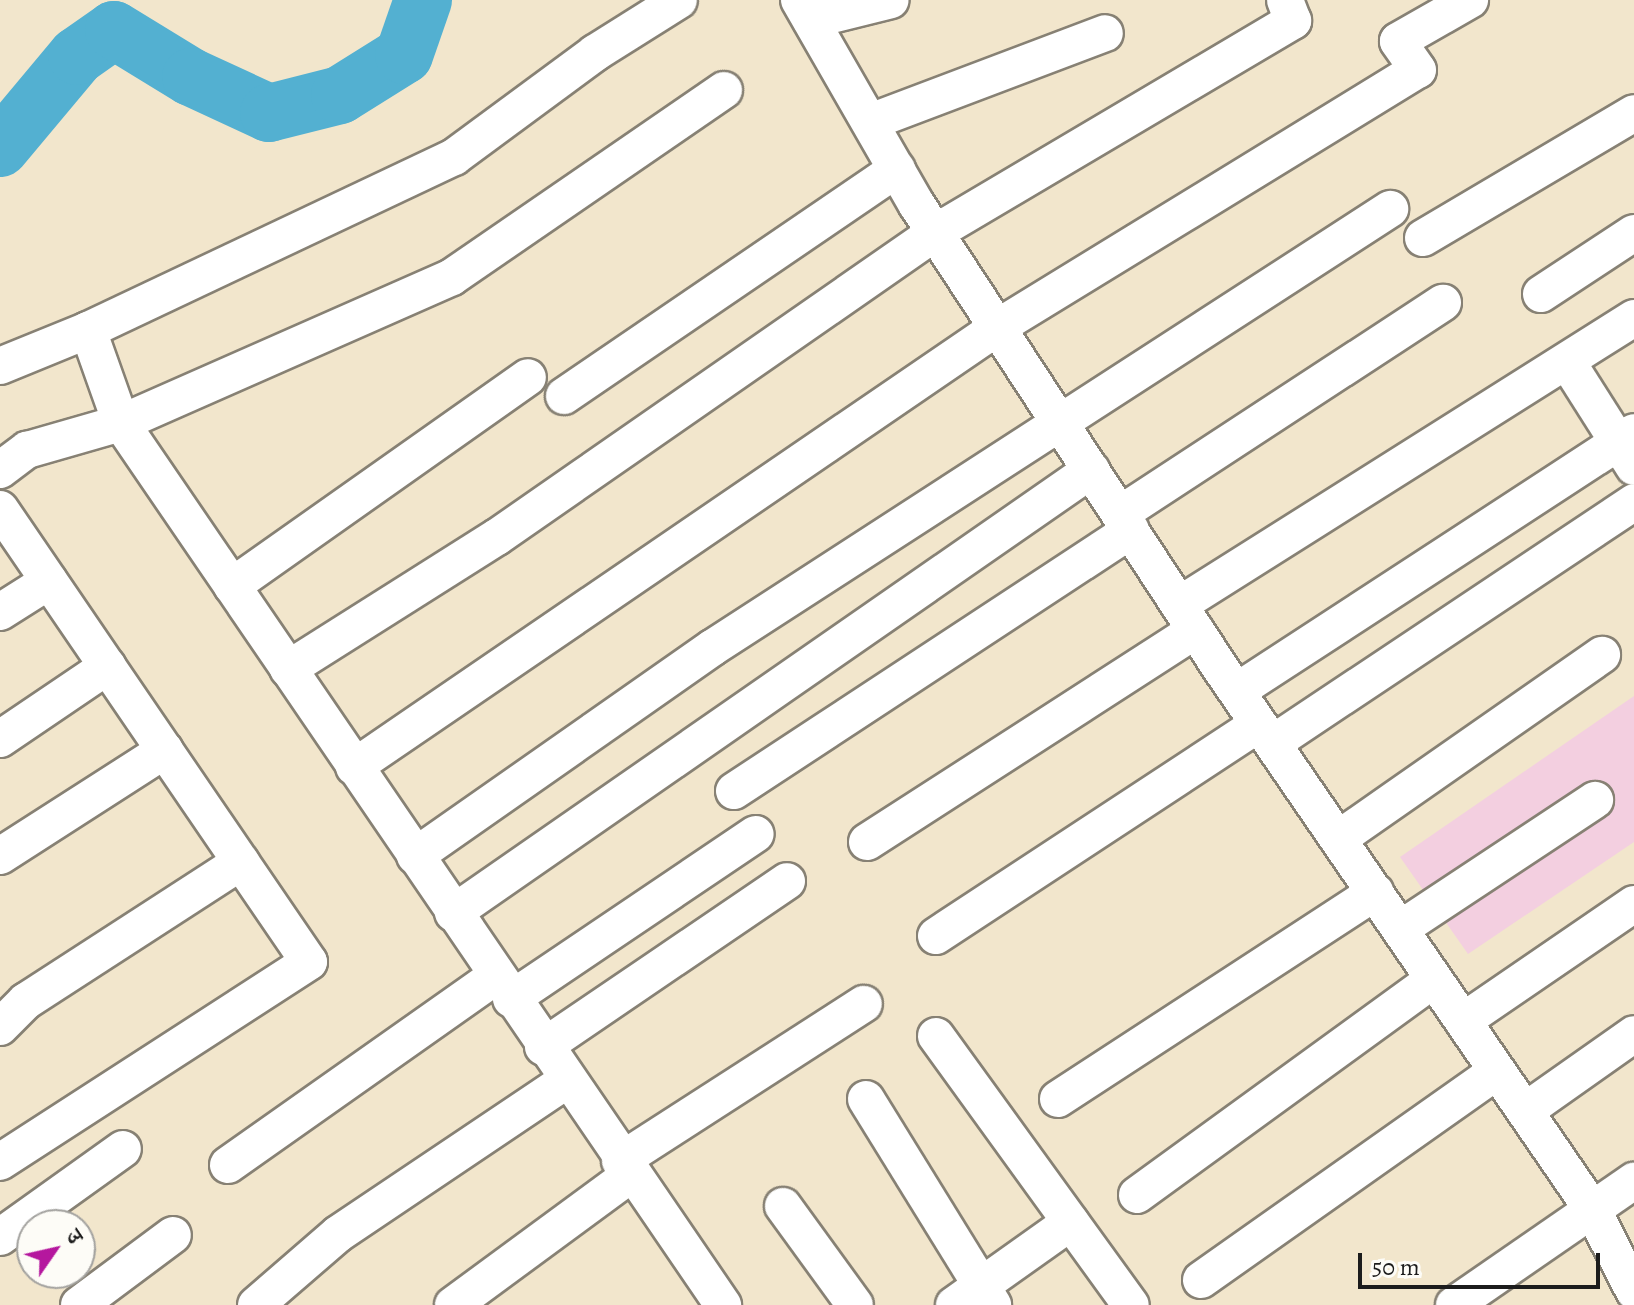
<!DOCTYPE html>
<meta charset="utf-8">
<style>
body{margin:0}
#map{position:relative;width:1634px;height:1305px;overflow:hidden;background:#f2e6cc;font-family:Alegreya,"Noto Serif Devanagari",serif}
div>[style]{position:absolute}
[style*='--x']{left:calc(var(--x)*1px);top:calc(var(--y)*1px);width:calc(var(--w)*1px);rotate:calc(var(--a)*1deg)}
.built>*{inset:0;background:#f3cfe0}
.river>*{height:58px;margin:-29px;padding:0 29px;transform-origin:29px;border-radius:29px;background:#53b0d1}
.roads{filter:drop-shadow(2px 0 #878174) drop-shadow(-2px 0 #878174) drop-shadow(0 2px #878174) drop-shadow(0 -2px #878174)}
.minor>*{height:36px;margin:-18px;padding:0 18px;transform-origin:18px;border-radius:18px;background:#fff}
span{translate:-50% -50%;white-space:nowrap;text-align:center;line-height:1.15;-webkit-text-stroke:6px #fdfcf7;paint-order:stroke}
.north{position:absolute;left:16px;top:1209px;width:80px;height:80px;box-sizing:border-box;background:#fdfcf7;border:2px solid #a3a29f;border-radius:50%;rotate:56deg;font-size:22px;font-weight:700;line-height:32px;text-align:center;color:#1c1c1c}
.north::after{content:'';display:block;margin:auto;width:28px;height:36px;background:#b5179e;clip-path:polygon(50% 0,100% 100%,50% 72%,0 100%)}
.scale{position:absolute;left:1358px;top:1253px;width:242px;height:36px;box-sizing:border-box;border:4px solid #1c1c1c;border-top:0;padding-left:10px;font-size:24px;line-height:28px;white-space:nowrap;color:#1c1c1c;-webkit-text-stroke:6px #fdfcf7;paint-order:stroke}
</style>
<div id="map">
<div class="built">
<div style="clip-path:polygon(1634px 696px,1634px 842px,1468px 954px,1400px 857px)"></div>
</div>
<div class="river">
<div style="--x:0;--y:148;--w:120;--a:-50.1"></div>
<div style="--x:77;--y:56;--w:45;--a:-35.1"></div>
<div style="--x:114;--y:30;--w:90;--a:31.4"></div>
<div style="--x:191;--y:77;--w:86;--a:24.8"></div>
<div style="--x:269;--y:113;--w:73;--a:-14.2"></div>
<div style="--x:340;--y:95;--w:75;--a:-32"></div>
<div style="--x:404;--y:55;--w:58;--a:-70.9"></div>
</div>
<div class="roads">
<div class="minor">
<div style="--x:799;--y:0;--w:237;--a:60.1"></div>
<div style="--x:917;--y:205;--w:551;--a:56.77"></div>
<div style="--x:1219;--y:666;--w:659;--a:55.51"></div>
<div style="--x:1592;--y:1209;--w:92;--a:62.9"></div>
<div style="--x:811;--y:20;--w:82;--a:-14"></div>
<div style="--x:870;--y:122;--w:251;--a:-20.7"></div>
<div style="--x:1423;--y:238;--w:245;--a:-30.6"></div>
<div style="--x:1541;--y:294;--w:111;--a:-33.3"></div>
<div style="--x:88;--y:330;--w:99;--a:70.5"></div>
<div style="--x:121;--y:423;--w:1068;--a:55.68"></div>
<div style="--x:1568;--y:363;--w:123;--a:57.6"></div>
<div style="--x:0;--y:366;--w:95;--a:-22.2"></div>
<div style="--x:88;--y:330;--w:405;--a:-25.3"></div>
<div style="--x:454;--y:157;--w:175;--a:-36.4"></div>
<div style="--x:595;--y:53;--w:99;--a:-32.2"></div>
<div style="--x:564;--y:396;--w:403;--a:-34.3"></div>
<div style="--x:0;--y:470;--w:34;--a:-37"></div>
<div style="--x:27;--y:450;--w:98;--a:-16"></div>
<div style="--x:121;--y:423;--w:362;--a:-23.8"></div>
<div style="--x:452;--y:277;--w:330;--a:-34.5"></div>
<div style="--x:0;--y:509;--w:548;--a:55.7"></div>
<div style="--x:309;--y:962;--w:368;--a:147.1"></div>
<div style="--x:1120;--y:514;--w:386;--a:-33.2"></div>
<div style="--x:232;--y:586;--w:362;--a:-35.2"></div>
<div style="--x:1179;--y:605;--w:538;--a:-32.24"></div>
<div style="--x:0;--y:612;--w:58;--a:-32.3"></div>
<div style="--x:288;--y:669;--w:247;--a:-32.3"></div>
<div style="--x:497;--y:537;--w:535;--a:-34.79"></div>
<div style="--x:936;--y:232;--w:415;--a:-30.6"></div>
<div style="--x:1293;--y:21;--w:22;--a:-111"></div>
<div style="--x:1237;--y:691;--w:474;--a:-33.1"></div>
<div style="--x:0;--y:739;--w:130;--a:-34.1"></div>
<div style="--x:1273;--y:743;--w:434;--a:-33.7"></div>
<div style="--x:354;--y:767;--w:780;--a:-34.34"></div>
<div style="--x:998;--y:327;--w:492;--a:-31.5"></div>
<div style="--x:1418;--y:70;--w:35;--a:-125"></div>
<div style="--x:1398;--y:41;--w:83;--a:-29.7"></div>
<div style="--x:734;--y:791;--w:475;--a:-33.3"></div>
<div style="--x:1338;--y:839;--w:322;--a:-34.9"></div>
<div style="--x:867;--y:842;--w:391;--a:-32.8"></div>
<div style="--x:0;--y:856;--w:196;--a:-32.7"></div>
<div style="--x:415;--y:856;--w:363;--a:-35"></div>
<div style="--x:712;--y:648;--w:808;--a:-32.92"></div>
<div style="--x:453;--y:913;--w:777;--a:-34.77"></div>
<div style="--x:1400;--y:929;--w:234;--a:-33.5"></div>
<div style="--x:936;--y:936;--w:386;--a:-33.3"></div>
<div style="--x:511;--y:999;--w:295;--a:-34"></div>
<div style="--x:1463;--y:1021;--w:207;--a:-34.4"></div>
<div style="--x:0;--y:1027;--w:37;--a:-45"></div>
<div style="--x:26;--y:1001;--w:256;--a:-32.9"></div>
<div style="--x:936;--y:1036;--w:332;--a:54.1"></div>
<div style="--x:543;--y:1047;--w:295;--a:-34.2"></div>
<div style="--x:866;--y:1099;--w:242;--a:58.3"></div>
<div style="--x:1058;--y:1099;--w:379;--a:-33.1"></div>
<div style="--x:1525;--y:1111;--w:133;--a:-35.2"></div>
<div style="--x:620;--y:1161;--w:290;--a:-32.8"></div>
<div style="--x:228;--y:1165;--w:328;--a:-35.2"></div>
<div style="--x:1137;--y:1195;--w:367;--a:-36"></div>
<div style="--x:783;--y:1206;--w:122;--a:54"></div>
<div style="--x:0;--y:1237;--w:151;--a:-35.6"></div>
<div style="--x:1201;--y:1280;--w:362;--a:-35.2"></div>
<div style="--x:79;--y:1305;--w:117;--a:-36.7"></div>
<div style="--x:256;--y:1305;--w:108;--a:-40.9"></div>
<div style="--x:338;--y:1234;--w:275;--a:-33.9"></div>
<div style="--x:453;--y:1305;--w:220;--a:-36.3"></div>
<div style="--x:954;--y:1305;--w:143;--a:-35.4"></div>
<div style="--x:1454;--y:1305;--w:219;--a:-34.6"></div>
</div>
</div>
<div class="north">उ</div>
<div class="scale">50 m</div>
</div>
